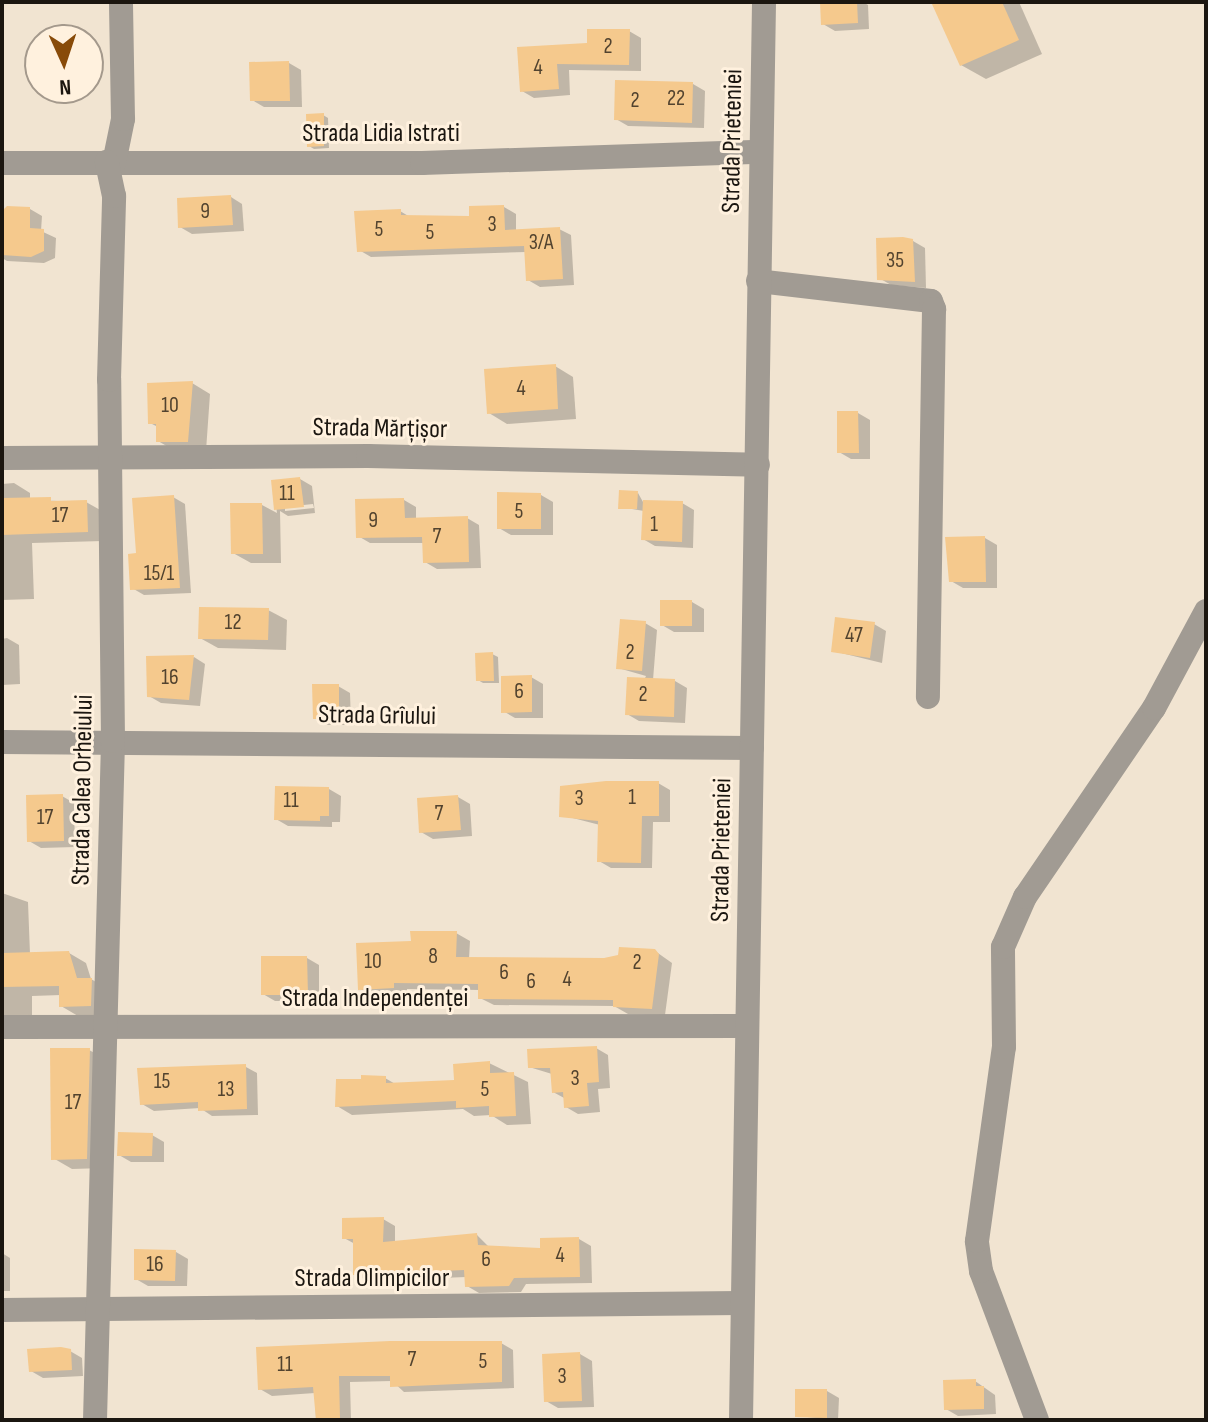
<!DOCTYPE html>
<meta charset="utf-8">
<style>
body{margin:0}
#map{position:relative;width:1208px;height:1422px;overflow:hidden;background:#f1e4d1;font-family:"Sofia Sans Condensed",sans-serif}
div>[style]{position:absolute}
[style*='--x']{left:calc(var(--x)*1px);top:calc(var(--y)*1px);width:calc(var(--w)*1px);rotate:calc(var(--a)*1deg)}
.shadow>*{inset:0;background:#0003}
.building>*{inset:0;background:#f5c98d}
.minor>*{height:24px;margin:-12px;padding:0 12px;transform-origin:12px;border-radius:12px;background:#a19b93}
span{translate:-50% -50%;white-space:nowrap;text-align:center;line-height:1.15;-webkit-text-stroke:6px #fff1de;paint-order:stroke}
.number-label{font-size:22px;color:#52432f}
.number-label span{-webkit-text-stroke-width:0}
.street-label{font-size:26px;color:#1b1610}
.frame{position:absolute;inset:0;border:4px solid #1b1610;pointer-events:none}
.north{position:absolute;left:24px;top:24px;width:80px;height:80px;box-sizing:border-box;background:#fff1de;border:2px solid #a4998c;border-radius:50%;rotate:177deg;font-size:22px;font-weight:700;line-height:32px;text-align:center;color:#1b1610}
.north::after{content:'';display:block;margin:auto;width:28px;height:36px;background:#884b09;clip-path:polygon(50% 0,100% 100%,50% 72%,0 100%)}
</style>
<div id="map">
<div class="shadow">
<div style="clip-path:polygon(822px 2px,863px 2px,868px 5px,869px 29px,835px 31px,823px 24px)"></div>
<div style="clip-path:polygon(933px 2px,1019px 2px,1042px 54px,986px 79px,961px 65px)"></div>
<div style="clip-path:polygon(629px 31px,641px 38px,641px 71px,569px 70px,570px 95px,534px 98px,522px 91px,519px 49px,589px 44px)"></div>
<div style="clip-path:polygon(289px 63px,301px 70px,302px 107px,264px 107px,252px 100px)"></div>
<div style="clip-path:polygon(693px 84px,705px 91px,704px 128px,628px 126px,616px 119px)"></div>
<div style="clip-path:polygon(323px 115px,328px 118px,329px 148px,314px 149px,309px 146px)"></div>
<div style="clip-path:polygon(231px 197px,242px 204px,244px 231px,192px 234px,180px 227px)"></div>
<div style="clip-path:polygon(504px 207px,516px 214px,516px 231px,559px 229px,571px 235px,574px 285px,540px 287px,528px 280px,526px 252px,371px 257px,359px 250px,400px 211px,410px 217px,471px 218px)"></div>
<div style="clip-path:polygon(30px 209px,42px 216px,41px 231px,56px 238px,55px 258px,44px 263px,7px 261px,2px 258px,2px 212px)"></div>
<div style="clip-path:polygon(913px 241px,925px 248px,926px 288px,891px 285px,879px 278px)"></div>
<div style="clip-path:polygon(555px 366px,573px 377px,576px 419px,507px 424px,489px 413px)"></div>
<div style="clip-path:polygon(192px 383px,210px 394px,206px 451px,177px 452px,158px 441px,158px 427px,150px 423px)"></div>
<div style="clip-path:polygon(858px 413px,870px 420px,870px 459px,851px 459px,839px 452px)"></div>
<div style="clip-path:polygon(evenodd,300px 479px,312px 486px,315px 513px,288px 516px,280px 511px,281px 563px,251px 563px,233px 553px,262px 505px,277px 513px,273px 482px,300px 479px,313px 504px,314px 508px,285px 511px,285px 507px,313px 504px)"></div>
<div style="clip-path:polygon(14px 483px,30px 493px,30px 500px,86px 502px,102px 511px,103px 541px,32px 543px,34px 599px,2px 600px,2px 484px)"></div>
<div style="clip-path:polygon(638px 493px,643px 502px,682px 503px,694px 510px,693px 548px,655px 546px,643px 539px,644px 511px,620px 507px)"></div>
<div style="clip-path:polygon(541px 495px,553px 502px,553px 535px,511px 535px,499px 528px)"></div>
<div style="clip-path:polygon(173px 497px,185px 504px,191px 593px,144px 595px,132px 588px)"></div>
<div style="clip-path:polygon(404px 500px,416px 507px,416px 520px,467px 518px,479px 525px,481px 568px,437px 569px,425px 562px,424px 543px,370px 543px,358px 536px)"></div>
<div style="clip-path:polygon(985px 538px,997px 545px,997px 588px,963px 588px,951px 581px)"></div>
<div style="clip-path:polygon(692px 602px,704px 609px,704px 632px,674px 632px,662px 625px)"></div>
<div style="clip-path:polygon(268px 610px,287px 620px,286px 650px,218px 648px,200px 638px)"></div>
<div style="clip-path:polygon(645px 623px,657px 630px,653px 680px,675px 681px,687px 688px,685px 723px,639px 721px,627px 714px,646px 676px,618px 668px)"></div>
<div style="clip-path:polygon(874px 624px,886px 631px,882px 663px,833px 651px)"></div>
<div style="clip-path:polygon(7px 638px,19px 645px,20px 684px,2px 685px,2px 639px)"></div>
<div style="clip-path:polygon(492px 654px,498px 657px,499px 683px,483px 683px,478px 680px)"></div>
<div style="clip-path:polygon(194px 657px,205px 664px,200px 706px,161px 703px,149px 696px)"></div>
<div style="clip-path:polygon(531px 677px,543px 684px,543px 718px,515px 718px,503px 711px)"></div>
<div style="clip-path:polygon(338px 686px,350px 693px,351px 725px,327px 725px,315px 718px)"></div>
<div style="clip-path:polygon(658px 783px,670px 790px,670px 822px,653px 822px,652px 868px,611px 868px,599px 861px,600px 825px,561px 815px)"></div>
<div style="clip-path:polygon(329px 789px,341px 796px,340px 822px,332px 822px,332px 827px,288px 826px,276px 819px)"></div>
<div style="clip-path:polygon(62px 796px,74px 803px,75px 847px,41px 848px,29px 841px)"></div>
<div style="clip-path:polygon(458px 797px,470px 804px,472px 836px,433px 839px,421px 832px)"></div>
<div style="clip-path:polygon(2px 893px,28px 902px,30px 954px,69px 953px,86px 963px,91px 979px,108px 989px,107px 1015px,78px 1016px,61px 1006px,61px 995px,32px 996px,32px 1016px,2px 1017px)"></div>
<div style="clip-path:polygon(456px 933px,470px 941px,469px 959px,604px 960px,655px 951px,672px 963px,665px 1015px,628px 1014px,614px 1006px,494px 1005px,480px 998px,480px 990px,407px 989px,407px 995px,373px 996px,360px 989px,413px 943px)"></div>
<div style="clip-path:polygon(307px 958px,319px 965px,319px 1001px,275px 1001px,263px 994px)"></div>
<div style="clip-path:polygon(596px 1048px,608px 1055px,610px 1088px,598px 1089px,600px 1112px,578px 1114px,566px 1107px,566px 1099px,553px 1092px,552px 1074px,529px 1067px)"></div>
<div style="clip-path:polygon(89px 1050px,108px 1060px,105px 1168px,72px 1169px,53px 1158px)"></div>
<div style="clip-path:polygon(489px 1063px,528px 1082px,531px 1124px,507px 1125px,491px 1115px,474px 1116px,463px 1109px,352px 1115px,337px 1106px,385px 1078px,397px 1085px,457px 1082px)"></div>
<div style="clip-path:polygon(246px 1067px,257px 1073px,258px 1115px,212px 1116px,200px 1108px,154px 1111px,142px 1104px)"></div>
<div style="clip-path:polygon(152px 1135px,164px 1142px,164px 1162px,131px 1162px,119px 1155px)"></div>
<div style="clip-path:polygon(383px 1219px,395px 1226px,395px 1242px,477px 1235px,489px 1247px,542px 1250px,579px 1239px,591px 1246px,592px 1283px,526px 1284px,521px 1292px,479px 1293px,467px 1286px,466px 1277px,367px 1281px,355px 1274px,355px 1244px,344px 1238px)"></div>
<div style="clip-path:polygon(176px 1252px,188px 1259px,187px 1286px,148px 1286px,136px 1279px)"></div>
<div style="clip-path:polygon(2px 1253px,10px 1258px,10px 1291px,2px 1291px)"></div>
<div style="clip-path:polygon(501px 1343px,513px 1350px,514px 1388px,404px 1392px,392px 1381px,350px 1382px,351px 1420px,316px 1419px,315px 1393px,272px 1396px,260px 1389px)"></div>
<div style="clip-path:polygon(70px 1351px,82px 1358px,83px 1376px,43px 1378px,31px 1371px)"></div>
<div style="clip-path:polygon(580px 1354px,592px 1361px,594px 1407px,558px 1408px,546px 1401px)"></div>
<div style="clip-path:polygon(975px 1381px,995px 1395px,996px 1414px,958px 1416px,946px 1409px)"></div>
<div style="clip-path:polygon(827px 1391px,839px 1398px,838px 1420px,797px 1416px)"></div>
</div>
<div class="building">
<div style="clip-path:polygon(820px 2px,857px 2px,858px 23px,821px 25px)"></div>
<div style="clip-path:polygon(931px 2px,1002px 2px,1019px 40px,960px 66px)"></div>
<div style="clip-path:polygon(587px 29px,630px 29px,629px 65px,557px 64px,559px 89px,520px 92px,517px 47px,587px 43px)"></div>
<div style="clip-path:polygon(289px 61px,290px 101px,250px 101px,249px 62px)"></div>
<div style="clip-path:polygon(615px 80px,693px 82px,692px 123px,614px 120px)"></div>
<div style="clip-path:polygon(324px 113px,324px 146px,307px 147px,306px 114px)"></div>
<div style="clip-path:polygon(231px 195px,233px 225px,178px 228px,177px 198px)"></div>
<div style="clip-path:polygon(504px 205px,505px 230px,560px 227px,563px 279px,526px 281px,524px 246px,357px 252px,354px 211px,401px 209px,401px 215px,469px 216px,469px 206px)"></div>
<div style="clip-path:polygon(7px 206px,30px 207px,30px 228px,44px 229px,44px 251px,31px 257px,2px 255px,2px 211px)"></div>
<div style="clip-path:polygon(903px 237px,913px 239px,915px 282px,877px 280px,876px 238px)"></div>
<div style="clip-path:polygon(556px 364px,558px 409px,487px 414px,484px 369px)"></div>
<div style="clip-path:polygon(193px 381px,188px 442px,156px 442px,156px 424px,148px 424px,147px 383px)"></div>
<div style="clip-path:polygon(837px 411px,858px 411px,859px 453px,837px 453px)"></div>
<div style="clip-path:polygon(300px 477px,304px 507px,274px 510px,271px 480px)"></div>
<div style="clip-path:polygon(619px 490px,638px 491px,637px 509px,618px 509px)"></div>
<div style="clip-path:polygon(497px 492px,541px 493px,541px 529px,497px 529px)"></div>
<div style="clip-path:polygon(174px 495px,180px 588px,130px 590px,128px 554px,136px 553px,132px 498px)"></div>
<div style="clip-path:polygon(51px 497px,51px 501px,87px 500px,88px 532px,2px 535px,2px 498px)"></div>
<div style="clip-path:polygon(404px 498px,405px 518px,468px 516px,469px 562px,423px 563px,422px 537px,356px 538px,355px 499px)"></div>
<div style="clip-path:polygon(643px 500px,683px 501px,682px 542px,641px 540px)"></div>
<div style="clip-path:polygon(230px 503px,262px 503px,263px 554px,231px 554px)"></div>
<div style="clip-path:polygon(985px 536px,986px 582px,949px 582px,945px 537px)"></div>
<div style="clip-path:polygon(660px 600px,692px 600px,692px 626px,660px 626px)"></div>
<div style="clip-path:polygon(199px 607px,269px 608px,268px 640px,198px 639px)"></div>
<div style="clip-path:polygon(835px 617px,875px 622px,870px 658px,831px 652px)"></div>
<div style="clip-path:polygon(620px 619px,646px 621px,642px 671px,616px 669px)"></div>
<div style="clip-path:polygon(493px 652px,494px 681px,476px 681px,475px 653px)"></div>
<div style="clip-path:polygon(194px 655px,189px 700px,147px 697px,146px 656px)"></div>
<div style="clip-path:polygon(532px 675px,532px 712px,501px 713px,501px 676px)"></div>
<div style="clip-path:polygon(627px 677px,675px 679px,674px 717px,625px 715px)"></div>
<div style="clip-path:polygon(312px 684px,339px 684px,339px 719px,313px 719px)"></div>
<div style="clip-path:polygon(606px 781px,659px 781px,659px 816px,642px 816px,641px 863px,597px 862px,598px 821px,559px 817px,560px 786px)"></div>
<div style="clip-path:polygon(275px 786px,329px 787px,329px 816px,320px 816px,320px 821px,274px 820px)"></div>
<div style="clip-path:polygon(63px 794px,64px 841px,27px 842px,26px 795px)"></div>
<div style="clip-path:polygon(458px 795px,461px 830px,419px 833px,417px 798px)"></div>
<div style="clip-path:polygon(410px 931px,457px 931px,456px 957px,604px 958px,618px 955px,619px 947px,655px 949px,659px 954px,652px 1009px,613px 1007px,613px 1000px,478px 999px,478px 984px,394px 983px,394px 988px,358px 990px,356px 943px,411px 941px)"></div>
<div style="clip-path:polygon(69px 951px,77px 978px,92px 978px,91px 1006px,59px 1007px,59px 986px,2px 987px,2px 953px)"></div>
<div style="clip-path:polygon(261px 956px,307px 956px,308px 995px,261px 995px)"></div>
<div style="clip-path:polygon(597px 1046px,599px 1082px,587px 1083px,589px 1106px,564px 1108px,563px 1092px,552px 1093px,550px 1068px,528px 1068px,527px 1049px)"></div>
<div style="clip-path:polygon(50px 1048px,90px 1048px,87px 1159px,51px 1160px)"></div>
<div style="clip-path:polygon(490px 1061px,490px 1073px,514px 1072px,516px 1116px,489px 1117px,489px 1106px,456px 1108px,456px 1101px,335px 1107px,336px 1079px,361px 1079px,361px 1075px,386px 1076px,386px 1083px,454px 1080px,453px 1064px)"></div>
<div style="clip-path:polygon(246px 1064px,247px 1109px,198px 1111px,198px 1102px,140px 1105px,137px 1068px)"></div>
<div style="clip-path:polygon(118px 1132px,153px 1133px,152px 1156px,117px 1156px)"></div>
<div style="clip-path:polygon(384px 1217px,383px 1242px,477px 1233px,478px 1245px,540px 1248px,540px 1238px,579px 1237px,580px 1277px,514px 1278px,509px 1286px,465px 1287px,464px 1270px,353px 1275px,353px 1239px,342px 1239px,342px 1218px)"></div>
<div style="clip-path:polygon(134px 1249px,176px 1250px,175px 1281px,134px 1280px)"></div>
<div style="clip-path:polygon(390px 1341px,502px 1341px,502px 1382px,390px 1387px,390px 1376px,339px 1376px,340px 1419px,316px 1420px,313px 1387px,258px 1390px,256px 1347px)"></div>
<div style="clip-path:polygon(61px 1347px,71px 1349px,72px 1370px,29px 1372px,27px 1349px)"></div>
<div style="clip-path:polygon(580px 1352px,582px 1401px,544px 1402px,542px 1354px)"></div>
<div style="clip-path:polygon(976px 1379px,976px 1386px,984px 1386px,984px 1409px,944px 1410px,943px 1380px)"></div>
<div style="clip-path:polygon(795px 1389px,827px 1389px,827px 1418px,795px 1417px)"></div>
</div>
<div class="minor">
<div style="--x:2;--y:163;--w:420;--a:0"></div>
<div style="--x:422;--y:163;--w:338;--a:-1.9"></div>
<div style="--x:114;--y:163;--w:45;--a:-78.4"></div>
<div style="--x:123;--y:119;--w:117;--a:-91"></div>
<div style="--x:758;--y:281;--w:174;--a:6.6"></div>
<div style="--x:931;--y:301;--w:9;--a:69"></div>
<div style="--x:934;--y:309;--w:388;--a:90.9"></div>
<div style="--x:2;--y:458;--w:366;--a:-0.3"></div>
<div style="--x:368;--y:456;--w:390;--a:1.3"></div>
<div style="--x:2;--y:742;--w:750;--a:0.46"></div>
<div style="--x:2;--y:1027;--w:745;--a:-0.08"></div>
<div style="--x:2;--y:1310;--w:739;--a:-0.54"></div>
<div style="--x:95;--y:1420;--w:679;--a:-88.48"></div>
<div style="--x:113;--y:741;--w:361;--a:-90.6"></div>
<div style="--x:109;--y:380;--w:184;--a:-88.4"></div>
<div style="--x:114;--y:196;--w:35;--a:-102"></div>
<div style="--x:741;--y:1420;--w:1418;--a:-89.07"></div>
<div style="--x:1037;--y:1420;--w:159;--a:-110.6"></div>
<div style="--x:981;--y:1271;--w:30;--a:-98"></div>
<div style="--x:977;--y:1241;--w:196;--a:-82.1"></div>
<div style="--x:1004;--y:1047;--w:100;--a:-90.6"></div>
<div style="--x:1003;--y:947;--w:55;--a:-66.3"></div>
<div style="--x:1025;--y:897;--w:229;--a:-55.7"></div>
<div style="--x:1154;--y:708;--w:110;--a:-61.8"></div>
</div>
<div class="number-label">
<span style="left:608px;top:47px">2</span>
<span style="left:538px;top:68px">4</span>
<span style="left:676px;top:99px">22</span>
<span style="left:635px;top:101px">2</span>
<span style="left:205px;top:212px">9</span>
<span style="left:492px;top:225px">3</span>
<span style="left:379px;top:230px">5</span>
<span style="left:430px;top:233px">5</span>
<span style="left:541px;top:243px">3/A</span>
<span style="left:895px;top:261px">35</span>
<span style="left:521px;top:389px">4</span>
<span style="left:170px;top:406px">10</span>
<span style="left:287px;top:494px">11</span>
<span style="left:519px;top:512px">5</span>
<span style="left:60px;top:516px">17</span>
<span style="left:373px;top:521px">9</span>
<span style="left:654px;top:525px">1</span>
<span style="left:437px;top:537px">7</span>
<span style="left:159px;top:574px">15/1</span>
<span style="left:233px;top:623px">12</span>
<span style="left:854px;top:636px">47</span>
<span style="left:630px;top:653px">2</span>
<span style="left:170px;top:678px">16</span>
<span style="left:519px;top:692px">6</span>
<span style="left:643px;top:695px">2</span>
<span style="left:632px;top:798px">1</span>
<span style="left:579px;top:799px">3</span>
<span style="left:291px;top:801px">11</span>
<span style="left:439px;top:814px">7</span>
<span style="left:45px;top:818px">17</span>
<span style="left:433px;top:957px">8</span>
<span style="left:373px;top:962px">10</span>
<span style="left:637px;top:963px">2</span>
<span style="left:504px;top:973px">6</span>
<span style="left:567px;top:980px">4</span>
<span style="left:531px;top:982px">6</span>
<span style="left:575px;top:1079px">3</span>
<span style="left:162px;top:1082px">15</span>
<span style="left:226px;top:1090px">13</span>
<span style="left:485px;top:1090px">5</span>
<span style="left:73px;top:1103px">17</span>
<span style="left:560px;top:1256px">4</span>
<span style="left:486px;top:1260px">6</span>
<span style="left:155px;top:1265px">16</span>
<span style="left:412px;top:1360px">7</span>
<span style="left:483px;top:1362px">5</span>
<span style="left:285px;top:1365px">11</span>
<span style="left:562px;top:1377px">3</span>
</div>
<div class="street-label">
<span style="left:381px;top:134px">Strada Lidia Istrati</span>
<span style="left:733px;top:141px;rotate:-89deg">Strada Prieteniei</span>
<span style="left:380px;top:429px;rotate:1deg">Strada Mărțișor</span>
<span style="left:377px;top:716px;rotate:1deg">Strada Grîului</span>
<span style="left:83px;top:790px;rotate:-89deg">Strada Calea Orheiului</span>
<span style="left:722px;top:850px;rotate:-89deg">Strada Prieteniei</span>
<span style="left:375px;top:999px">Strada Independenței</span>
<span style="left:372px;top:1279px">Strada Olimpicilor</span>
</div>
<div class="frame"></div>
<div class="north">N</div>
</div>
